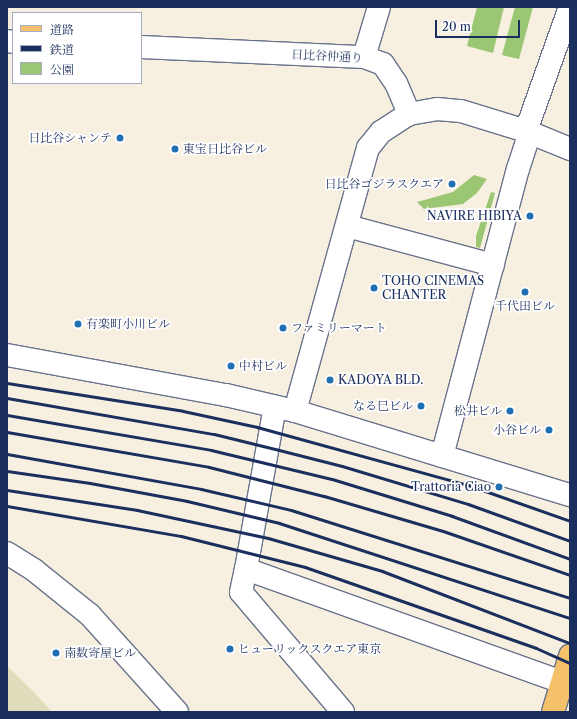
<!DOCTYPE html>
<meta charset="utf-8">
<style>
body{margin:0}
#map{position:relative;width:577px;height:719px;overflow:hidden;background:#f7f0e0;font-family:"Libre Caslon Text","Noto Serif JP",serif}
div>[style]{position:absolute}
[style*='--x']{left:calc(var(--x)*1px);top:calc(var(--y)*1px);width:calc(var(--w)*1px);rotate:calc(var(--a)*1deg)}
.built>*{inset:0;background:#e1dcbb}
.green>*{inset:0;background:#9bc673}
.roads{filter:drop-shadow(1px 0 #68738c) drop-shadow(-1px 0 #68738c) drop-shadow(0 1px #68738c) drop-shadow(0 -1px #68738c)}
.minor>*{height:22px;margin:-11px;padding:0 11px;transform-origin:11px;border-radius:11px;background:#fff}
.major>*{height:22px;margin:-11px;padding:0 11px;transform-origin:11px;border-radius:11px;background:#f6c16b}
.rail>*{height:3px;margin:-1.5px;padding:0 1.5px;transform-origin:1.5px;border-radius:1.5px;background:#1b2f5e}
.dots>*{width:11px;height:11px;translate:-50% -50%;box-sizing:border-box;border:2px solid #fff;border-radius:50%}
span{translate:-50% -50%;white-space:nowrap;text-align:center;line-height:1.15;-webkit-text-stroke:3.5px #fff;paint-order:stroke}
.street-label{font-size:12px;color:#1b2f5e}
.poi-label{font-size:12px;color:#1b2f5e}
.right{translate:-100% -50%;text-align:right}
.left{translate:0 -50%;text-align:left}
.frame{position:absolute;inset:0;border:8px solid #1b2f5e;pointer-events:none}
.legend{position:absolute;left:12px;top:12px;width:130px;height:72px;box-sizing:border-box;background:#fff;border:1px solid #a4acbf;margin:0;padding:5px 7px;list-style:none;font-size:12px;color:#1b2f5e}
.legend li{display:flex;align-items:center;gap:8px;height:20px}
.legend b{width:20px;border:1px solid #a4acbf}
.scale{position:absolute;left:435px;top:20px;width:85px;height:18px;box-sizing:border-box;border:2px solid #1b2f5e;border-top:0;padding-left:5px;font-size:12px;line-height:14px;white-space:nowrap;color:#1b2f5e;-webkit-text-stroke:3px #fff;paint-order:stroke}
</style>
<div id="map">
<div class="built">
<div style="clip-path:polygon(7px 666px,35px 693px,52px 712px,7px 712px)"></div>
</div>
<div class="green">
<div style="clip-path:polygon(477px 7px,504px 7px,493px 53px,467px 46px)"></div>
<div style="clip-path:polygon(515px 7px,533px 7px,519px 59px,502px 55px)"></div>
<div style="clip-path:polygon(474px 175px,487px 179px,477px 193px,463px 204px,424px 209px,417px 202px,453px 192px)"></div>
<div style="clip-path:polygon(491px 192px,495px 193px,480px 248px,476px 247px,476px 236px)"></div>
</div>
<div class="roads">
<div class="minor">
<div style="--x:7;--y:41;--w:6;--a:9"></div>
<div style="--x:141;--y:47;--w:223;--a:2.6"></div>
<div style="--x:364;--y:57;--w:20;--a:20"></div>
<div style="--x:383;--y:64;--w:23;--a:56"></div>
<div style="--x:396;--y:83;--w:34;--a:67"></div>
<div style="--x:364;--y:57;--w:52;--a:-73.3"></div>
<div style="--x:526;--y:131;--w:132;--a:-70.5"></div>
<div style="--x:347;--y:226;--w:151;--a:15"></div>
<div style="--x:7;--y:355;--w:223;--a:10.4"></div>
<div style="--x:226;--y:395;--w:71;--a:13.1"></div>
<div style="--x:295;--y:411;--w:288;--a:17"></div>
<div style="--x:295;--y:411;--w:273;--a:-74.5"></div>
<div style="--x:368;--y:148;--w:21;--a:-51"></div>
<div style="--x:381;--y:132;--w:33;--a:-33"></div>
<div style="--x:409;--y:114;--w:28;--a:-10"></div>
<div style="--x:437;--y:109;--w:24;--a:5"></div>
<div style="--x:461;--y:111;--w:68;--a:17.1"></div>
<div style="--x:526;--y:131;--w:48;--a:22.2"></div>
<div style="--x:442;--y:456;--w:297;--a:-75.2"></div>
<div style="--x:518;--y:169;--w:38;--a:-72"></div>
<div style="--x:7;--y:553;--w:32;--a:32"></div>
<div style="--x:34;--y:570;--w:72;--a:38.8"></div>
<div style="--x:90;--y:615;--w:130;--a:48.1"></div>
<div style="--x:246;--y:569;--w:165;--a:-79.9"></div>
<div style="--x:343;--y:712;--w:157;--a:-130.4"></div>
<div style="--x:241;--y:592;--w:24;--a:-78"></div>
<div style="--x:246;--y:569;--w:344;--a:19.7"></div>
</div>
<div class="major">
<div style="--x:553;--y:712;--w:59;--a:-73.1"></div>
</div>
</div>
<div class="rail">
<div style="--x:7;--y:383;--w:178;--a:9"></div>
<div style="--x:183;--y:411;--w:76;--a:12.2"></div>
<div style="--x:257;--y:427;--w:219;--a:15.4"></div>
<div style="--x:468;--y:485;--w:108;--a:19.4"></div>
<div style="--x:7;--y:398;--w:210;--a:9.9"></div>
<div style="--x:214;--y:434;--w:67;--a:13.8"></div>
<div style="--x:279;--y:450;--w:65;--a:14.3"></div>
<div style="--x:342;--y:466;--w:132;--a:16.8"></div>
<div style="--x:468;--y:504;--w:109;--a:19.9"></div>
<div style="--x:7;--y:415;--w:207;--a:9.7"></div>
<div style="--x:211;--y:450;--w:124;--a:13.5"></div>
<div style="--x:332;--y:479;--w:126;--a:17.1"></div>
<div style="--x:452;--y:516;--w:126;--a:20"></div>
<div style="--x:7;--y:432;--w:205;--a:9.8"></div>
<div style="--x:209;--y:467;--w:119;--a:14.2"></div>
<div style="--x:324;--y:496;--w:124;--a:16.4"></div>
<div style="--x:443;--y:531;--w:134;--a:19.1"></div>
<div style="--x:7;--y:454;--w:197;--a:10.2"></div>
<div style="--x:201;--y:489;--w:92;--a:13.1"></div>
<div style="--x:291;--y:510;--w:293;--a:17.5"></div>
<div style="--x:7;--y:471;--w:84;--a:8.2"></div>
<div style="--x:90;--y:483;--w:99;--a:10.5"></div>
<div style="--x:187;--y:501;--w:95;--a:13.4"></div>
<div style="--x:279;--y:523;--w:306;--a:18.1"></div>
<div style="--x:7;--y:490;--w:132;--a:8.7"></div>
<div style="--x:137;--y:510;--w:134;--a:12.1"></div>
<div style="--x:268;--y:538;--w:119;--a:16.1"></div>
<div style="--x:382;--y:571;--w:201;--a:21"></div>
<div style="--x:7;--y:506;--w:177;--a:9.8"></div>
<div style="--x:181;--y:536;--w:128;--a:14"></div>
<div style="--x:305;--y:567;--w:245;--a:19.3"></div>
<div style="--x:536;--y:648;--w:37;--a:24"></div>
</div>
<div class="dots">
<div style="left:120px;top:138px;background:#1f6fb2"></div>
<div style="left:175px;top:149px;background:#1f6fb2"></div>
<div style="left:452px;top:184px;background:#1f6fb2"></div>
<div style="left:530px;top:216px;background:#1f6fb2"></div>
<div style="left:374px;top:288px;background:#1f6fb2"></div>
<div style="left:525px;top:292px;background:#1f6fb2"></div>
<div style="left:78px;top:324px;background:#1f6fb2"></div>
<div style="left:283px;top:328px;background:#1f6fb2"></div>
<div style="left:231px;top:366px;background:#1f6fb2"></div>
<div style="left:330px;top:380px;background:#1f6fb2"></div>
<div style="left:421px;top:406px;background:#1f6fb2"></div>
<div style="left:510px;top:411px;background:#1f6fb2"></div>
<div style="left:549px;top:430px;background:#1f6fb2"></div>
<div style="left:499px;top:487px;background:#1f6fb2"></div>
<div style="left:230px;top:649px;background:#1f6fb2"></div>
<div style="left:56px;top:653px;background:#1f6fb2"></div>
</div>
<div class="street-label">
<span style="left:327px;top:56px;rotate:3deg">日比谷仲通り</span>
</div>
<div class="poi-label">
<span class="right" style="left:112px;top:138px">日比谷シャンテ</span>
<span class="left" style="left:183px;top:149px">東宝日比谷ビル</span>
<span class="right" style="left:444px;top:184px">日比谷ゴジラスクエア</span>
<span class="right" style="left:522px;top:216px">NAVIRE HIBIYA</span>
<span class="left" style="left:382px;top:288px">TOHO CINEMAS<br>CHANTER</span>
<span style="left:525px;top:306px">千代田ビル</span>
<span class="left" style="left:86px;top:324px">有楽町小川ビル</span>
<span class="left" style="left:291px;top:328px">ファミリーマート</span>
<span class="left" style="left:239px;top:366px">中村ビル</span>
<span class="left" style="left:338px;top:380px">KADOYA BLD.</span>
<span class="right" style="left:413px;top:406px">なる巳ビル</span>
<span class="right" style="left:502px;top:411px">松井ビル</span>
<span class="right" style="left:541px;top:430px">小谷ビル</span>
<span class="right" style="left:491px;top:487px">Trattoria Ciao</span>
<span class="left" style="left:238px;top:649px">ヒューリックスクエア東京</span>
<span class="left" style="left:64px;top:653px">南数寄屋ビル</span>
</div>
<div class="frame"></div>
<ul class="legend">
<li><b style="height:5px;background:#f6c16b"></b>道路</li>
<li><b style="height:5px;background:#1b2f5e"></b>鉄道</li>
<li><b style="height:11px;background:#9bc673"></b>公園</li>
</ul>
<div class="scale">20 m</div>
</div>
